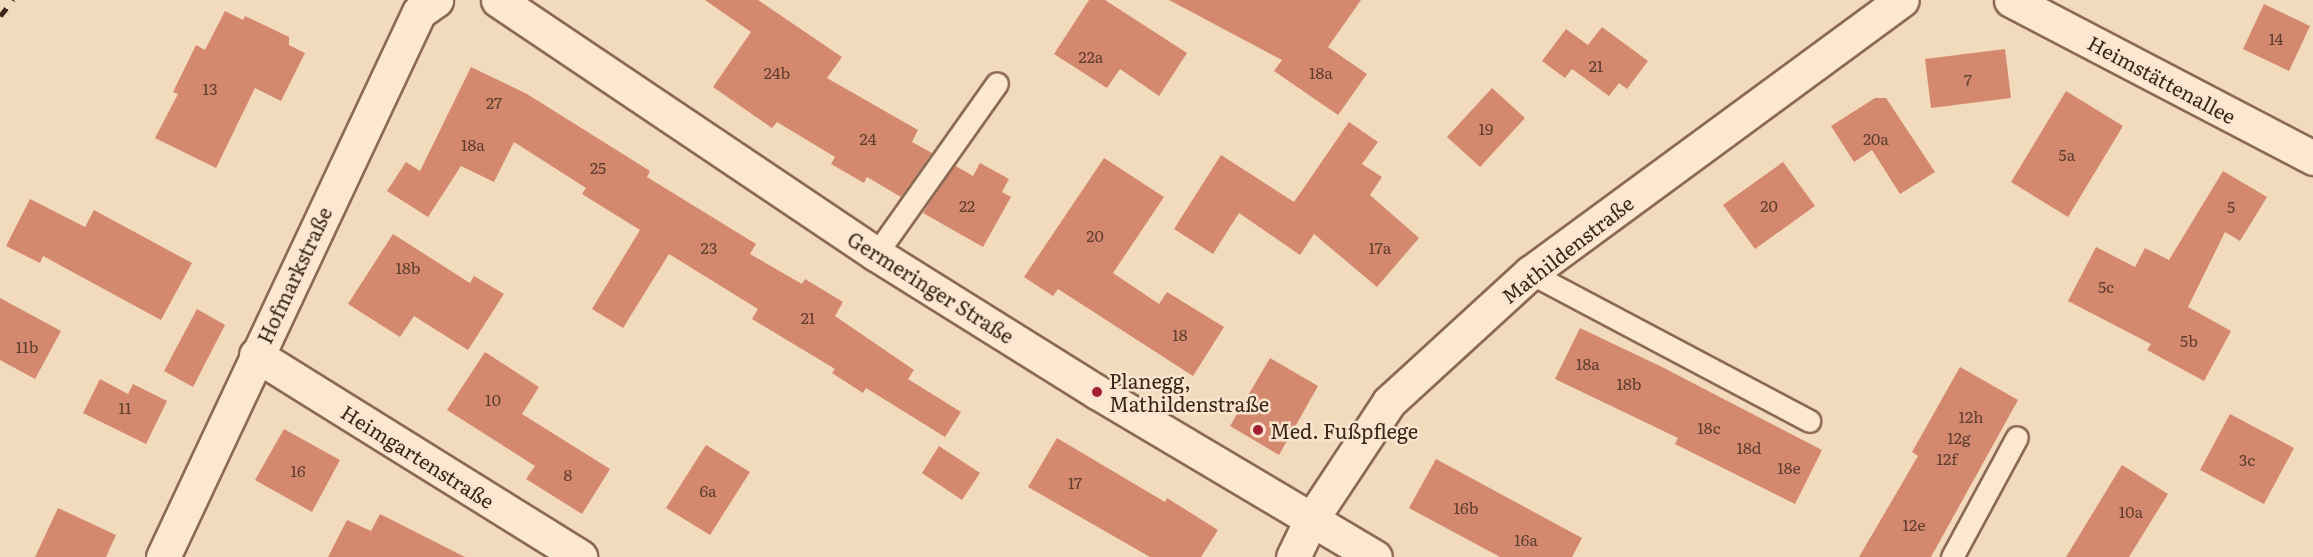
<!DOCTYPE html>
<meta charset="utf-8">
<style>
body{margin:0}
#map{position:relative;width:2313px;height:557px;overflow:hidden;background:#f2dabd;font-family:Literata,serif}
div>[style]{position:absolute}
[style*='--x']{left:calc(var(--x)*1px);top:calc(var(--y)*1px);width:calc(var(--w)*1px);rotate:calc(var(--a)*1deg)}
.building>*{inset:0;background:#d4896f}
.roads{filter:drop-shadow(2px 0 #8c6954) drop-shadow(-2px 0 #8c6954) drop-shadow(0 2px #8c6954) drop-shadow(0 -2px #8c6954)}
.lane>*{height:21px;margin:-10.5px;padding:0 10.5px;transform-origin:10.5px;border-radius:10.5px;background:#fce8d1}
.street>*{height:33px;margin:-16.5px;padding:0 16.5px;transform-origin:16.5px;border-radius:16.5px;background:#fce8d1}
.secondary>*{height:33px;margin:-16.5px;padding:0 16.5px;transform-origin:16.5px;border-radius:16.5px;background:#fce8d1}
.rail>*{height:4.5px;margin-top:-2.25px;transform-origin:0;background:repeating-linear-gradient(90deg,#3a251b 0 10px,transparent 0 20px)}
.dots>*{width:16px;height:16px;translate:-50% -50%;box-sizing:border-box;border:3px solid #f9e5cd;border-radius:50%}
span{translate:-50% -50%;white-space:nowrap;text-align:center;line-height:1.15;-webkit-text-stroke:5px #f9e5cd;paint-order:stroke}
.number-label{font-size:16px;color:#603e30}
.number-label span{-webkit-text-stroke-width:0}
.street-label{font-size:20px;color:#3a251b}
.poi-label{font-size:20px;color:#3a251b}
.left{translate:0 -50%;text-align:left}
</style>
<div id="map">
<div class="building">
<div style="clip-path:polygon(705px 0,758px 0,842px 57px,827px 78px,918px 130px,912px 142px,932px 153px,901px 197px,867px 177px,864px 183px,831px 164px,835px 157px,777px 122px,772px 128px,713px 87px,751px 32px)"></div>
<div style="clip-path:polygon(1089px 0,1105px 0,1187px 53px,1159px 96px,1120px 69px,1107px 88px,1054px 54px)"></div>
<div style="clip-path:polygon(1169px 0,1361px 0,1328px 47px,1367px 74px,1338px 115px,1274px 71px,1282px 60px)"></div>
<div style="clip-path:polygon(2264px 4px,2310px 26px,2289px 71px,2243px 49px)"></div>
<div style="clip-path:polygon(225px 11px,243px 20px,245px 16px,289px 37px,289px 45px,305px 53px,281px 101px,255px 88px,216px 168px,155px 138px,178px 94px,173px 92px,196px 45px,205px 50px)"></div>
<div style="clip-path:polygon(1602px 27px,1648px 61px,1627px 89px,1619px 83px,1609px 96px,1572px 69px,1565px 78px,1542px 61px,1566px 29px,1588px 45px)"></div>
<div style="clip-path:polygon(2005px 49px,2011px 98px,1931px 108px,1925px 59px)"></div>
<div style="clip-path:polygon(471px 67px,527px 94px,650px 171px,647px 177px,756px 244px,750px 254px,802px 284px,805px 279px,843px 302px,835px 316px,914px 370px,908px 379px,961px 412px,945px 437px,866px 388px,863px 393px,832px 373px,835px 369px,752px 319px,758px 309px,669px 254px,623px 328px,592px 309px,640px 230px,582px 194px,586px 188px,514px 142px,494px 182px,461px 166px,428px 217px,387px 191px,406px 162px,420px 171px)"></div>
<div style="clip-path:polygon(1492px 88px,1525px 118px,1480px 167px,1447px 137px)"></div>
<div style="clip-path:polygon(2066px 91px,2123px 126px,2068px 217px,2011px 182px)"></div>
<div style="clip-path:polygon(1875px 98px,1886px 98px,1935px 172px,1900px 194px,1872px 150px,1854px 162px,1831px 126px)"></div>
<div style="clip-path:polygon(1349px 122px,1378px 142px,1362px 164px,1382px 177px,1370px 195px,1419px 238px,1377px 287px,1314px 234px,1300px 255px,1239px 213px,1213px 254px,1174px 229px,1221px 155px,1294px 202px)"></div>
<div style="clip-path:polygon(1104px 158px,1164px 197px,1113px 273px,1159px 304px,1167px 292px,1224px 327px,1193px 376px,1058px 289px,1053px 296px,1024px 277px)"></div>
<div style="clip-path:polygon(1783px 162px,1815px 206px,1755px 249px,1723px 205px)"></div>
<div style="clip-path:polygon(980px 163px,1009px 179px,1002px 192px,1011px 197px,983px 247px,923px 213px,954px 165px,973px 176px)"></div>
<div style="clip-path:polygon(2223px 171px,2267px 197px,2240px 241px,2225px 232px,2188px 307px,2231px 331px,2204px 381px,2147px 350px,2151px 344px,2068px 301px,2096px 247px,2135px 267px,2145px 248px,2169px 260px)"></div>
<div style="clip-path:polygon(30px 199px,85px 227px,94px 210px,192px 263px,161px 320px,43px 256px,40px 263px,6px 246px)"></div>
<div style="clip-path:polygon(393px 234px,470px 283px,474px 276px,504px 294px,468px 350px,414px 316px,400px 337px,348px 304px)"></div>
<div style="clip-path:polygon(0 298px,61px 331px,35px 379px,0 360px)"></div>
<div style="clip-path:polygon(197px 309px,225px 325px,193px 387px,164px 371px)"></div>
<div style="clip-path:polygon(1580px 328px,1662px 367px,1822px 450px,1795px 504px,1675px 444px,1678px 438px,1555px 379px)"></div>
<div style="clip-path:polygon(485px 352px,539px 387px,522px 414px,610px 469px,582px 514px,526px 479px,535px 466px,447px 410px)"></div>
<div style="clip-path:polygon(1270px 358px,1318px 386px,1279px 455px,1230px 426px)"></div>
<div style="clip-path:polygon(1960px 367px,2018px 400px,1931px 557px,1859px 557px,1918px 456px,1912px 452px)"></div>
<div style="clip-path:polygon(100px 379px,128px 394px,133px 384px,167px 401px,146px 444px,83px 413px)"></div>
<div style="clip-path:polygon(2230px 414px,2294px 448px,2264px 504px,2200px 470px)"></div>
<div style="clip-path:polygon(284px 429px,340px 460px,312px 512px,255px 480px)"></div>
<div style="clip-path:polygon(1057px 438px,1165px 502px,1167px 498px,1218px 530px,1201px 557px,1150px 557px,1028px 487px)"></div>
<div style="clip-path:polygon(706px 445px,750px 472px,710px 535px,666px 508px)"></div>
<div style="clip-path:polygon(939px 446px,980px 473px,962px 500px,922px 473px)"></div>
<div style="clip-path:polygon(1436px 459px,1582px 538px,1572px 557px,1500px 557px,1409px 508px)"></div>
<div style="clip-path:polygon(2122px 465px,2168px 494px,2129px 557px,2066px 557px)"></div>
<div style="clip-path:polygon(58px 508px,116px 535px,106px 557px,35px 557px)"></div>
<div style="clip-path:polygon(380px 514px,465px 557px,328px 557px,347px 520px,371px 531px)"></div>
</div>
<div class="roads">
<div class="lane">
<div style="--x:876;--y:254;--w:209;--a:-54.7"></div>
<div style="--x:1530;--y:273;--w:316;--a:27.9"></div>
<div style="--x:1952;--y:557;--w:136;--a:-61.6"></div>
</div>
<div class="street">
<div style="--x:2011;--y:0;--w:341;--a:27.6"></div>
<div style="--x:256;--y:355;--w:382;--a:31.9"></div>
<div style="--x:163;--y:557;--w:602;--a:-64.84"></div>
<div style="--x:419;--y:12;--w:21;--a:-35"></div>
<div style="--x:1293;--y:557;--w:41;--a:-64.1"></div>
<div style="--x:1311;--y:520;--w:141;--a:-56.5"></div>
<div style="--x:1389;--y:402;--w:191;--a:-42.5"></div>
<div style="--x:1530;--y:273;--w:461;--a:-36.3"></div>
</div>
<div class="secondary">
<div style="--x:498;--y:0;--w:455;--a:33.9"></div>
<div style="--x:876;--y:254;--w:261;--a:32"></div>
<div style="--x:1097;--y:392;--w:323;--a:30.7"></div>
</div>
</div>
<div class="rail">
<div style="--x:0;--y:16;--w:21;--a:-51"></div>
</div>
<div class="dots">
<div style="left:1097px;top:392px;background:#a11e34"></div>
<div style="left:1258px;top:430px;background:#a11e34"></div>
</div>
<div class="number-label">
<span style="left:2276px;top:38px">14</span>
<span style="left:1091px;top:56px">22a</span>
<span style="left:1596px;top:65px">21</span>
<span style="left:777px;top:72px">24b</span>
<span style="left:1321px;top:72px">18a</span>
<span style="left:1968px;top:79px">7</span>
<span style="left:210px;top:88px">13</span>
<span style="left:494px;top:102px">27</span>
<span style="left:1486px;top:128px">19</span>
<span style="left:868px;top:138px">24</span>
<span style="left:1876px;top:138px">20a</span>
<span style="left:473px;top:144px">18a</span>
<span style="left:2067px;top:154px">5a</span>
<span style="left:598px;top:167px">25</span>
<span style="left:967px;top:205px">22</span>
<span style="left:1769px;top:205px">20</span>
<span style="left:2231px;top:206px">5</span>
<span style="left:1095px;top:235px">20</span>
<span style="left:709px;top:247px">23</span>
<span style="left:1380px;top:247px">17a</span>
<span style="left:408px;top:267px">18b</span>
<span style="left:2106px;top:286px">5c</span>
<span style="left:808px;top:317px">21</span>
<span style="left:1180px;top:334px">18</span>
<span style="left:2189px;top:340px">5b</span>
<span style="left:27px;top:346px">11b</span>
<span style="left:1588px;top:363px">18a</span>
<span style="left:1629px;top:383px">18b</span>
<span style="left:493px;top:399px">10</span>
<span style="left:125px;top:407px">11</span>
<span style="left:1971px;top:416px">12h</span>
<span style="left:1709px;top:427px">18c</span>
<span style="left:1959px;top:437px">12g</span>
<span style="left:1749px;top:447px">18d</span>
<span style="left:1947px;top:458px">12f</span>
<span style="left:2247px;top:459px">3c</span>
<span style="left:1789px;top:467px">18e</span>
<span style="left:298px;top:470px">16</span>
<span style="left:568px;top:474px">8</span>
<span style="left:1075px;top:482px">17</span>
<span style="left:708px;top:490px">6a</span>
<span style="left:1466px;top:507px">16b</span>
<span style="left:2131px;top:511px">10a</span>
<span style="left:1914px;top:524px">12e</span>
<span style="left:1526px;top:539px">16a</span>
</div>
<div class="street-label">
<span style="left:2162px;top:79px;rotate:28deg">Heimstättenallee</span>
<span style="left:1567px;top:249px;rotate:-38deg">Mathildenstraße</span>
<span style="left:294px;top:275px;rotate:-65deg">Hofmarkstraße</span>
<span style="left:931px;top:287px;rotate:32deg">Germeringer Straße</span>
<span style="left:418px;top:456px;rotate:32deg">Heimgartenstraße</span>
</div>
<div class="poi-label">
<span class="left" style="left:1109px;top:392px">Planegg,<br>Mathildenstraße</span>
<span class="left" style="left:1270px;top:430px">Med. Fußpflege</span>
</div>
</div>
